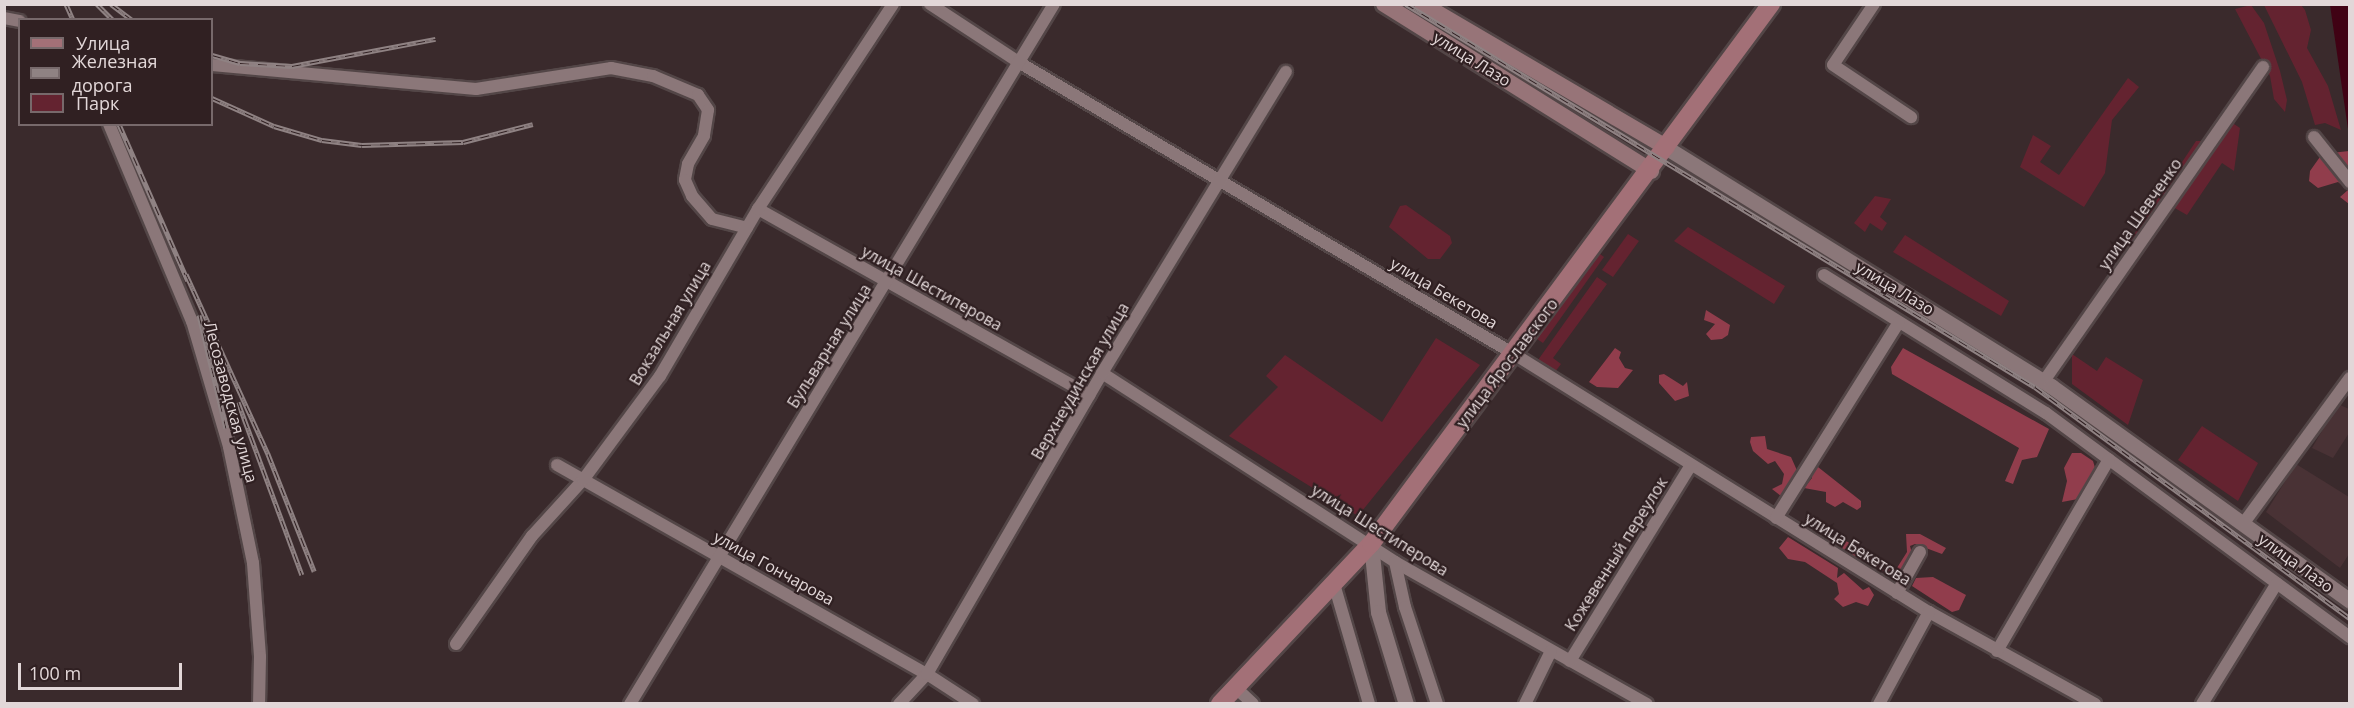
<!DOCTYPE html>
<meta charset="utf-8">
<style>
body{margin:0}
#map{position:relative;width:2354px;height:708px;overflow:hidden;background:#3a2a2c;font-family:"Open Sans",sans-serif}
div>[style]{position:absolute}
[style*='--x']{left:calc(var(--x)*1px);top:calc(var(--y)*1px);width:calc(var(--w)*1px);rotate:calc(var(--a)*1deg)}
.built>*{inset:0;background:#493235}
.green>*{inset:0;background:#642330}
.forest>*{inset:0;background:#913d4c}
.water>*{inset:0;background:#400214}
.roads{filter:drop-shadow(2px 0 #534647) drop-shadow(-2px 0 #534647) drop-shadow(0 2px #534647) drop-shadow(0 -2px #534647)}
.minor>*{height:12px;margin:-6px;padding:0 6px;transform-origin:6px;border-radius:6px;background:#8b7779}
.tertiary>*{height:15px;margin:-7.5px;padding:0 7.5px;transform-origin:7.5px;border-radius:7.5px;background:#8b7779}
.secondary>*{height:16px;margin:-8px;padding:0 8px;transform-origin:8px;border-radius:8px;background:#977478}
.primary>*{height:18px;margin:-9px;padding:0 9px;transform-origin:9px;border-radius:9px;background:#a37077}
.rail>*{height:5px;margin-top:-2.5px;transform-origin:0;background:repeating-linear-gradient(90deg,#302022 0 9px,#8f8283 0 18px);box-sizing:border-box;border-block:2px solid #8f8283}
span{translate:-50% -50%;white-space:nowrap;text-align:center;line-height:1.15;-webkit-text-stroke:4.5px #302022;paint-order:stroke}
.street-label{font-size:16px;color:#e2d7d8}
.frame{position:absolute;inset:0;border:6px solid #e2d7d8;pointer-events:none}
.legend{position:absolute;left:18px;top:18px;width:195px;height:108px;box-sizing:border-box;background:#302022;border:2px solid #77696b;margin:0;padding:8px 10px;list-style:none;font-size:18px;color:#e2d7d8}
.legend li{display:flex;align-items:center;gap:12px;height:30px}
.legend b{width:30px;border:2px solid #77696b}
.scale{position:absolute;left:18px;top:663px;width:164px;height:27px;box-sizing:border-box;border:3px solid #e2d7d8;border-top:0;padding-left:8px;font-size:18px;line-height:21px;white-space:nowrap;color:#e2d7d8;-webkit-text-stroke:4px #302022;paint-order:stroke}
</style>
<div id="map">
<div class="built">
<div style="clip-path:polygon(2338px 404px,2349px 409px,2349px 433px,2333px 458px,2312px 448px)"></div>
<div style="clip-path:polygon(2296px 464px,2349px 497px,2349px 554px,2340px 568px,2266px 512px)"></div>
</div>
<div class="green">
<div style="clip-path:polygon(2251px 5px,2264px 23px,2280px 71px,2287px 100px,2285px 112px,2274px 99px,2270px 76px,2235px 9px)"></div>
<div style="clip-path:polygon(2264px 5px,2301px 5px,2305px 10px,2311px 30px,2307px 48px,2328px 86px,2341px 130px,2325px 123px,2315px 125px,2302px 82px)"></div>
<div style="clip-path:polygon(2128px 78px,2139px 87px,2112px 120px,2105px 173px,2084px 207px,2020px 167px,2033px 135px,2051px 146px,2040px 162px,2059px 175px)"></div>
<div style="clip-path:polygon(2231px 122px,2240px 128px,2234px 171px,2222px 163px,2187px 215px,2166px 203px,2145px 233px,2143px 250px,2127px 245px,2196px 141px,2221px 141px)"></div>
<div style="clip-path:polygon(1875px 196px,1891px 199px,1880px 217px,1887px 223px,1882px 231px,1870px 223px,1865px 232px,1854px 223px)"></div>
<div style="clip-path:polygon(1406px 205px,1450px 236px,1452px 243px,1440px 259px,1428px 259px,1389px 227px,1400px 206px)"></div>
<div style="clip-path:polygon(1688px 227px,1785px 286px,1774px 304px,1674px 241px)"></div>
<div style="clip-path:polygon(1628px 234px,1639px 241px,1613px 277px,1602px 270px)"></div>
<div style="clip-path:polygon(1905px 235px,2009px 301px,2001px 316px,1893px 252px)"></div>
<div style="clip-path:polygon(1600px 254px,1604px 257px,1543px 343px,1534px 337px)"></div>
<div style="clip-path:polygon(1597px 277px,1607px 284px,1553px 358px,1561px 364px,1555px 372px,1538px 360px)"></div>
<div style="clip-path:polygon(1436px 338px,1480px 365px,1358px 516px,1229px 436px,1278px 387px,1266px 376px,1285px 355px,1382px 422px)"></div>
<div style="clip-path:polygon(2072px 354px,2097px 371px,2106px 357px,2143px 380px,2128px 425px,2072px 384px)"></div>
<div style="clip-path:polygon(2202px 426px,2258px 463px,2238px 501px,2178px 460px)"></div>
</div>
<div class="forest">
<div style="clip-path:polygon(2349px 151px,2349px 204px,2340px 197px,2348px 190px,2338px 182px,2318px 188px,2309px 181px,2310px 171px,2322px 154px)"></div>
<div style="clip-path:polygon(1706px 310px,1730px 325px,1728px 335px,1722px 339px,1711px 340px,1706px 334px,1715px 324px,1704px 320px)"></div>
<div style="clip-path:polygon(1615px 348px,1621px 352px,1619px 358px,1625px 368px,1633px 370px,1618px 388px,1597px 387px,1589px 382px)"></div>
<div style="clip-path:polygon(1903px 348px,2049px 429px,2037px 457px,2022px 460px,2013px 484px,2005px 481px,2019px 448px,1892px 374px,1891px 367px)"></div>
<div style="clip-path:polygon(1664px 374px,1683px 386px,1687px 382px,1689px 396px,1675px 401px,1659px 383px,1659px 375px)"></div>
<div style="clip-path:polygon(1765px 436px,1767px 449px,1791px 457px,1799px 475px,1794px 489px,1781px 496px,1772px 489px,1782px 484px,1784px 474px,1775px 461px,1768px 464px,1753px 451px,1750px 442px,1751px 437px)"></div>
<div style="clip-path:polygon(2072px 453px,2081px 453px,2093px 461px,2096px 471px,2078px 499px,2062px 502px,2067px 481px,2064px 468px)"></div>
<div style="clip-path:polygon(1818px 467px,1861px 501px,1861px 507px,1857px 510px,1843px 502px,1835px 507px,1826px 502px,1826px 492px,1804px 488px,1812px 478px,1811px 471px)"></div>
<div style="clip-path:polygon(1906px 534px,1920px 534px,1946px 548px,1942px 554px,1915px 544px,1910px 546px,1913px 557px,1908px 569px,1896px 578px,1865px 561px,1851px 559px,1827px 540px,1838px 536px,1895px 571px,1907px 552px)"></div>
<div style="clip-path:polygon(1788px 537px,1838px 568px,1837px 578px,1844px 573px,1863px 590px,1869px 587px,1874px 595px,1868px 606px,1856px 602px,1843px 607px,1834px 599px,1839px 594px,1837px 583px,1805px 562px,1788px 559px,1779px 548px)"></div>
<div style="clip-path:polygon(1933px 577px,1966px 595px,1959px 610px,1952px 612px,1912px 586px,1916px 578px)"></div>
</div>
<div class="water">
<div style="clip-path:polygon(2330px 5px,2349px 5px,2349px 132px,2348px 129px)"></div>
</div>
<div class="roads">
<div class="minor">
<div style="--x:930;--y:4;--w:108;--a:33.2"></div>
<div style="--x:1020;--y:63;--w:573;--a:30.5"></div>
<div style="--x:1514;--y:354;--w:489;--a:31.9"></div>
<div style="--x:1929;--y:612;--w:190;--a:29"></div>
<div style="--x:1874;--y:4;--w:73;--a:123.9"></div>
<div style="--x:1833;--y:65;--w:94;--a:33.7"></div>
<div style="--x:4;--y:18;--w:16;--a:11"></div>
<div style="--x:212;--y:65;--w:265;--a:5.2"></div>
<div style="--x:476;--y:89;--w:137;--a:-8.8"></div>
<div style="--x:611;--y:68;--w:43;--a:10.8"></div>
<div style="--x:653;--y:76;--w:49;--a:22.9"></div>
<div style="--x:698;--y:95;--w:18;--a:56"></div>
<div style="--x:708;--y:110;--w:26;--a:99"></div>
<div style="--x:704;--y:136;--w:32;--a:120"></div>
<div style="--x:688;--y:164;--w:16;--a:101"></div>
<div style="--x:685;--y:180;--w:17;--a:66"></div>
<div style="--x:692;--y:196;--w:30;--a:49"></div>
<div style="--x:712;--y:219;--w:36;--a:14"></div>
<div style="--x:109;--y:124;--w:214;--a:67.2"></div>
<div style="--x:192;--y:321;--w:131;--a:73.6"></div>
<div style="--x:229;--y:447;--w:118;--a:78.3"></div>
<div style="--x:253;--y:563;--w:94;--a:85.7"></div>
<div style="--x:260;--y:657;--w:47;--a:91.2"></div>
<div style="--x:2314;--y:137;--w:58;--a:51.3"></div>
<div style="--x:758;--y:209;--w:380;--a:29.3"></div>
<div style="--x:1824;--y:275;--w:261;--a:31.9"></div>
<div style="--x:2046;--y:413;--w:378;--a:36.4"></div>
<div style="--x:1102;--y:373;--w:349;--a:32.8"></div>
<div style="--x:1395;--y:562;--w:289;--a:29.4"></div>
<div style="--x:2044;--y:381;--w:383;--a:-55.1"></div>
<div style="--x:557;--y:465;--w:425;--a:29.5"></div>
<div style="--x:927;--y:674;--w:55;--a:33.1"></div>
<div style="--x:1776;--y:518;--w:231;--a:-57.9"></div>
<div style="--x:2243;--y:524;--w:181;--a:-53.8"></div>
<div style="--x:1395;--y:562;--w:46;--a:77.5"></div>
<div style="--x:1405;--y:607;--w:102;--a:71.7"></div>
<div style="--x:1334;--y:584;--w:125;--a:73.7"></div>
<div style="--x:1897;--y:593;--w:47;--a:-60.7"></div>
<div style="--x:456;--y:644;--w:132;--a:-54.9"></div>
<div style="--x:532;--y:536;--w:76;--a:-47.7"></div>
<div style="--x:583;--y:480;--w:129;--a:-53.5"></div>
<div style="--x:660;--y:376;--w:194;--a:-59.6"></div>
<div style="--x:758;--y:209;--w:245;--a:-56.6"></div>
<div style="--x:1997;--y:651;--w:222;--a:-59.7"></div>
<div style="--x:1570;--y:661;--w:230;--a:-58.3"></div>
<div style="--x:1236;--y:688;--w:23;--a:43"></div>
<div style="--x:630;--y:704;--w:818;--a:-58.8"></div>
<div style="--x:899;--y:704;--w:41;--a:-47"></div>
<div style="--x:927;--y:674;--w:348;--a:-59.8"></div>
<div style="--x:1102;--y:373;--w:353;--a:-58.6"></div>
<div style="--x:1525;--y:704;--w:59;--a:-63.9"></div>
<div style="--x:1879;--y:704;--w:105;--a:-61.5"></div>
<div style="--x:2202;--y:704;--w:142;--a:-58.2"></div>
</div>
<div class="tertiary">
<div style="--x:1667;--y:148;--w:452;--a:31.8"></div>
<div style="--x:2051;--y:386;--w:368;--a:35.7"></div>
<div style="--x:1371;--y:544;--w:68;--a:84.1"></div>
<div style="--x:1378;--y:612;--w:96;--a:73.1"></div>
</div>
<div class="secondary">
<div style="--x:1384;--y:4;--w:315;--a:32"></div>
<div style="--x:1422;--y:4;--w:284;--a:30.4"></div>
</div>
<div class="primary">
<div style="--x:1220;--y:704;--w:220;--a:-46.7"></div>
<div style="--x:1371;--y:544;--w:672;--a:-53.47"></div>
</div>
</div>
<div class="rail">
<div style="--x:66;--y:4;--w:17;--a:66"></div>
<div style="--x:97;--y:4;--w:23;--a:45"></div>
<div style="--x:111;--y:4;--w:26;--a:37"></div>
<div style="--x:1406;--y:4;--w:736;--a:31.34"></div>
<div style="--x:2035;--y:387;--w:391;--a:36.3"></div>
<div style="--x:212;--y:55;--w:29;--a:16"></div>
<div style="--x:240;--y:63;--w:52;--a:3.3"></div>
<div style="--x:292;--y:66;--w:146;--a:-10.7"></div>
<div style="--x:212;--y:98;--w:68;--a:24.3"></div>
<div style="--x:274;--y:126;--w:50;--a:16.3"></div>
<div style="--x:322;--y:140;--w:40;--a:7.1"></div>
<div style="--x:362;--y:145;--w:101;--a:-1.7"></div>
<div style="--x:463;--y:142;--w:72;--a:-14.4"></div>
<div style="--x:119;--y:124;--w:171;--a:66.3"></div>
<div style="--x:186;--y:274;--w:198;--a:65.5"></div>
<div style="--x:268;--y:454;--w:126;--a:68.5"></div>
<div style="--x:199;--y:315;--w:116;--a:76.6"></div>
<div style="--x:238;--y:402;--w:184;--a:69.7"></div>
</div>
<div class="street-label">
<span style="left:1472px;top:59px;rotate:32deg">улица Лазо</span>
<span style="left:2140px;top:214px;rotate:-55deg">улица Шевченко</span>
<span style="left:932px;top:288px;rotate:29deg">улица Шестиперова</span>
<span style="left:1895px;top:288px;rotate:31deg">улица Лазо</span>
<span style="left:1444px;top:293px;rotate:31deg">улица Бекетова</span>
<span style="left:670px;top:323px;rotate:-59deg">Вокзальная улица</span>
<span style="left:829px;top:346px;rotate:-58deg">Бульварная улица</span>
<span style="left:1507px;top:363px;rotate:-53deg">улица Ярославского</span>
<span style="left:1080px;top:381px;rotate:-60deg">Верхнеудинская улица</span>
<span style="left:231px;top:402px;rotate:75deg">Лесозаводская улица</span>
<span style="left:1380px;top:530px;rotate:32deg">улица Шестиперова</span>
<span style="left:1858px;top:549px;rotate:32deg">улица Бекетова</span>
<span style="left:1616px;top:554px;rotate:-58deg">Кожевенный переулок</span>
<span style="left:2296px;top:563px;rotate:36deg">улица Лазо</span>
<span style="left:774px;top:568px;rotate:29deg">улица Гончарова</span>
</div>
<div class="frame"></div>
<ul class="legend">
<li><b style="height:8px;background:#a37077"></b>Улица</li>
<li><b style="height:8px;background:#8f8283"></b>Железная дорога</li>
<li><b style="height:16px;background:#642330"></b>Парк</li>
</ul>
<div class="scale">100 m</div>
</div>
